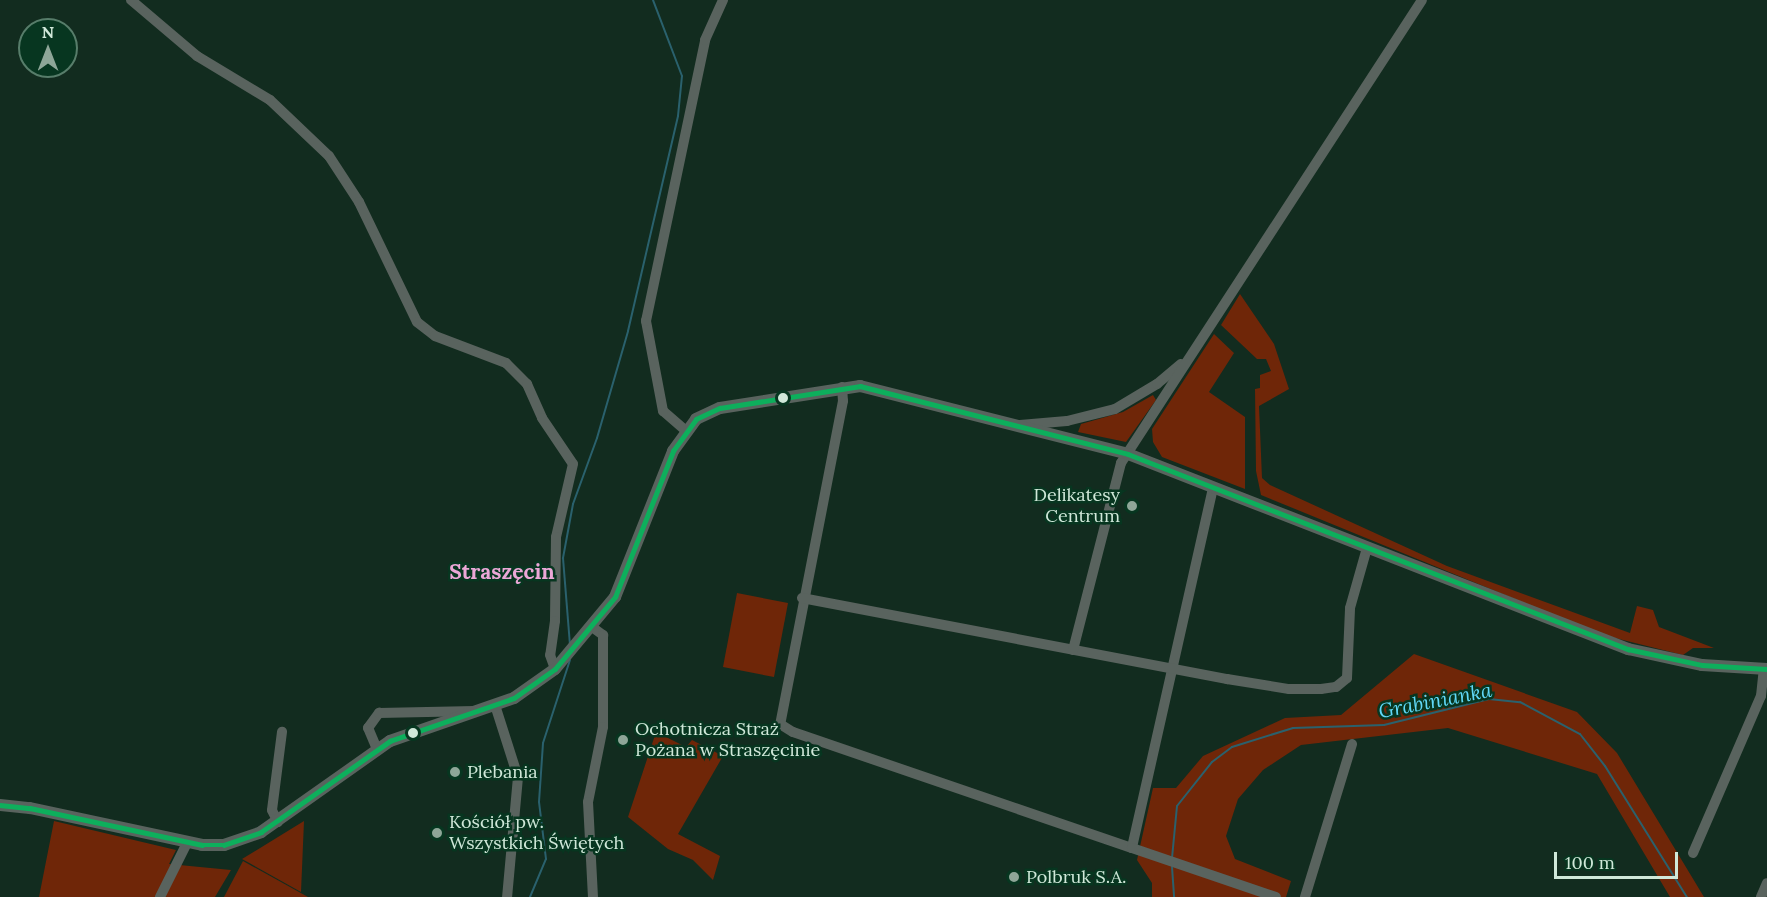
<!DOCTYPE html>
<meta charset="utf-8">
<style>
body{margin:0}
#map{position:relative;width:1767px;height:897px;overflow:hidden;background:#122c1f;font-family:Lora,serif}
div>[style]{position:absolute}
[style*='--x']{left:calc(var(--x)*1px);top:calc(var(--y)*1px);width:calc(var(--w)*1px);rotate:calc(var(--a)*1deg)}
.green>*{inset:0;background:#6f2608}
.stream>*{height:2px;margin:-1px;padding:0 1px;transform-origin:1px;border-radius:1px;background:#2a616d}
.minor>*{height:10px;margin:-5px;padding:0 5px;transform-origin:5px;border-radius:5px;background:#59635e}
.tertiary>*{height:12px;margin:-6px;padding:0 6px;transform-origin:6px;border-radius:6px;background:#59635e}
.bus-1>*{height:4.5px;margin:-2.25px;padding:0 2.25px;transform-origin:2.25px;border-radius:2.25px;background:#0daf5c}
.dots>*{width:16px;height:16px;translate:-50% -50%;box-sizing:border-box;border:3px solid #073620;border-radius:50%}
span{translate:-50% -50%;white-space:nowrap;text-align:center;line-height:1.15;-webkit-text-stroke:5px #073620;paint-order:stroke}
.poi-label{font-size:18px;color:#d0e8d9}
.right{translate:-100% -50%;text-align:right}
.left{translate:0 -50%;text-align:left}
.water-label{font-size:20px;color:#60d8f7;font-style:italic}
.quarter-label{font-size:21px;color:#eba7d7;font-weight:700}
.north{position:absolute;left:18px;top:18px;width:60px;height:60px;box-sizing:border-box;background:#073620;border:2px solid #577d6a;border-radius:50%;rotate:0deg;font-size:16px;font-weight:700;line-height:24px;text-align:center;color:#d0e8d9}
.north::after{content:'';display:block;margin:auto;width:21px;height:27px;background:#8ea698;clip-path:polygon(50% 0,100% 100%,50% 72%,0 100%)}
.scale{position:absolute;left:1554px;top:852px;width:124px;height:27px;box-sizing:border-box;border:3px solid #d0e8d9;border-top:0;padding-left:8px;font-size:18px;line-height:21px;white-space:nowrap;color:#d0e8d9;-webkit-text-stroke:4px #073620;paint-order:stroke}
</style>
<div id="map">
<div class="green">
<div style="clip-path:polygon(1240px 294px,1274px 344px,1289px 389px,1259px 406px,1262px 478px,1270px 485px,1447px 566px,1630px 633px,1637px 606px,1653px 610px,1659px 627px,1714px 648px,1693px 648px,1683px 655px,1603px 635px,1261px 495px,1256px 471px,1255px 389px,1260px 388px,1260px 375px,1271px 371px,1266px 359px,1257px 359px,1221px 325px)"></div>
<div style="clip-path:polygon(1214px 334px,1234px 353px,1209px 392px,1245px 417px,1245px 489px,1162px 457px,1153px 442px,1152px 429px)"></div>
<div style="clip-path:polygon(1153px 395px,1156px 400px,1126px 442px,1078px 432px,1081px 424px,1123px 412px)"></div>
<div style="clip-path:polygon(737px 593px,788px 603px,774px 677px,723px 667px)"></div>
<div style="clip-path:polygon(1414px 654px,1577px 712px,1617px 753px,1704px 897px,1670px 897px,1597px 774px,1448px 728px,1301px 745px,1263px 770px,1238px 799px,1226px 836px,1235px 859px,1291px 881px,1286px 897px,1152px 897px,1152px 883px,1137px 860px,1153px 788px,1176px 788px,1203px 756px,1285px 718px,1341px 715px)"></div>
<div style="clip-path:polygon(656px 732px,686px 747px,692px 740px,723px 756px,678px 834px,720px 856px,713px 880px,693px 860px,668px 849px,628px 817px)"></div>
<div style="clip-path:polygon(54px 821px,176px 850px,169px 864px,231px 870px,215px 897px,39px 897px)"></div>
<div style="clip-path:polygon(304px 821px,301px 892px,242px 859px)"></div>
<div style="clip-path:polygon(243px 861px,308px 897px,224px 897px)"></div>
</div>
<div class="stream">
<div style="--x:570;--y:645;--w:87;--a:-94.6"></div>
<div style="--x:563;--y:558;--w:55;--a:-79.5"></div>
<div style="--x:573;--y:504;--w:70;--a:-70"></div>
<div style="--x:597;--y:438;--w:111;--a:-73.8"></div>
<div style="--x:628;--y:331;--w:221;--a:-76.9"></div>
<div style="--x:678;--y:116;--w:40;--a:-84.3"></div>
<div style="--x:682;--y:76;--w:81;--a:-110.9"></div>
<div style="--x:1172;--y:858;--w:52;--a:-84.5"></div>
<div style="--x:1177;--y:806;--w:56;--a:-51.5"></div>
<div style="--x:1212;--y:762;--w:25;--a:-37"></div>
<div style="--x:1232;--y:747;--w:64;--a:-17.3"></div>
<div style="--x:1293;--y:728;--w:91;--a:-1.9"></div>
<div style="--x:1384;--y:725;--w:108;--a:-13.9"></div>
<div style="--x:1489;--y:699;--w:31;--a:6"></div>
<div style="--x:1520;--y:702;--w:68;--a:28.1"></div>
<div style="--x:1580;--y:734;--w:41;--a:52"></div>
<div style="--x:1605;--y:766;--w:155;--a:58"></div>
<div style="--x:1172;--y:867;--w:30;--a:86"></div>
<div style="--x:530;--y:897;--w:41;--a:-67.2"></div>
<div style="--x:546;--y:859;--w:57;--a:-97"></div>
<div style="--x:539;--y:802;--w:59;--a:-86.1"></div>
<div style="--x:543;--y:743;--w:87;--a:-72"></div>
</div>
<div class="minor">
<div style="--x:131;--y:0;--w:87;--a:40.3"></div>
<div style="--x:197;--y:56;--w:85;--a:31.1"></div>
<div style="--x:270;--y:100;--w:81;--a:43.5"></div>
<div style="--x:329;--y:156;--w:55;--a:56.9"></div>
<div style="--x:359;--y:202;--w:133;--a:64.2"></div>
<div style="--x:417;--y:322;--w:23;--a:38"></div>
<div style="--x:435;--y:336;--w:76;--a:20.8"></div>
<div style="--x:506;--y:363;--w:30;--a:45"></div>
<div style="--x:527;--y:384;--w:37;--a:66"></div>
<div style="--x:542;--y:418;--w:55;--a:56"></div>
<div style="--x:573;--y:464;--w:75;--a:103.1"></div>
<div style="--x:556;--y:537;--w:84;--a:90.7"></div>
<div style="--x:555;--y:621;--w:34;--a:98"></div>
<div style="--x:550;--y:655;--w:15;--a:70"></div>
<div style="--x:842;--y:387;--w:14;--a:86"></div>
<div style="--x:843;--y:401;--w:329;--a:101"></div>
<div style="--x:780;--y:724;--w:15;--a:32"></div>
<div style="--x:793;--y:732;--w:358;--a:18.9"></div>
<div style="--x:1020;--y:425;--w:47;--a:-4.9"></div>
<div style="--x:1067;--y:421;--w:49;--a:-14"></div>
<div style="--x:1115;--y:409;--w:49;--a:-30.8"></div>
<div style="--x:1157;--y:384;--w:31;--a:-40"></div>
<div style="--x:685;--y:430;--w:29;--a:-139"></div>
<div style="--x:663;--y:411;--w:92;--a:-100.7"></div>
<div style="--x:646;--y:321;--w:287;--a:-78.1"></div>
<div style="--x:705;--y:40;--w:44;--a:-65.8"></div>
<div style="--x:1213;--y:488;--w:369;--a:102.7"></div>
<div style="--x:1132;--y:848;--w:152;--a:18.8"></div>
<div style="--x:802;--y:598;--w:433;--a:10.8"></div>
<div style="--x:1227;--y:679;--w:63;--a:9.2"></div>
<div style="--x:1289;--y:689;--w:32;--a:0"></div>
<div style="--x:1321;--y:689;--w:15;--a:-8"></div>
<div style="--x:1336;--y:687;--w:14;--a:-39"></div>
<div style="--x:1347;--y:678;--w:70;--a:-87.5"></div>
<div style="--x:1350;--y:608;--w:62;--a:-74.2"></div>
<div style="--x:592;--y:627;--w:14;--a:36"></div>
<div style="--x:603;--y:635;--w:92;--a:90"></div>
<div style="--x:603;--y:727;--w:76;--a:101.3"></div>
<div style="--x:588;--y:802;--w:95;--a:87"></div>
<div style="--x:1073;--y:650;--w:193;--a:-75.6"></div>
<div style="--x:1121;--y:463;--w:552;--a:-56.97"></div>
<div style="--x:495;--y:705;--w:76;--a:72.3"></div>
<div style="--x:518;--y:777;--w:121;--a:95.2"></div>
<div style="--x:377;--y:749;--w:23;--a:-113"></div>
<div style="--x:368;--y:728;--w:19;--a:-54"></div>
<div style="--x:379;--y:713;--w:96;--a:-1.2"></div>
<div style="--x:278;--y:822;--w:13;--a:-117"></div>
<div style="--x:272;--y:810;--w:79;--a:-82.7"></div>
<div style="--x:1693;--y:853;--w:171;--a:-66.6"></div>
<div style="--x:1761;--y:696;--w:27;--a:-84"></div>
<div style="--x:160;--y:897;--w:60;--a:-63.4"></div>
<div style="--x:1305;--y:897;--w:160;--a:-72.9"></div>
<div style="--x:1761;--y:897;--w:15;--a:-67"></div>
</div>
<div class="tertiary">
<div style="--x:0;--y:805;--w:30;--a:6"></div>
<div style="--x:30;--y:808;--w:176;--a:12.1"></div>
<div style="--x:202;--y:845;--w:22;--a:0"></div>
<div style="--x:224;--y:845;--w:39;--a:-19"></div>
<div style="--x:261;--y:832;--w:158;--a:-35.2"></div>
<div style="--x:390;--y:741;--w:131;--a:-19.1"></div>
<div style="--x:514;--y:698;--w:50;--a:-35.3"></div>
<div style="--x:555;--y:669;--w:94;--a:-50.2"></div>
<div style="--x:615;--y:597;--w:157;--a:-68.3"></div>
<div style="--x:673;--y:451;--w:39;--a:-54"></div>
<div style="--x:696;--y:419;--w:26;--a:-25"></div>
<div style="--x:720;--y:408;--w:142;--a:-8.9"></div>
<div style="--x:860;--y:386;--w:276;--a:14.2"></div>
<div style="--x:1128;--y:454;--w:537;--a:21.31"></div>
<div style="--x:1628;--y:649;--w:76;--a:12.2"></div>
<div style="--x:1702;--y:665;--w:65;--a:3.5"></div>
</div>
<div class="bus-1">
<div style="--x:0;--y:805;--w:30;--a:6"></div>
<div style="--x:30;--y:808;--w:176;--a:12.1"></div>
<div style="--x:202;--y:845;--w:22;--a:0"></div>
<div style="--x:224;--y:845;--w:39;--a:-19"></div>
<div style="--x:261;--y:832;--w:158;--a:-35.2"></div>
<div style="--x:390;--y:741;--w:131;--a:-19.1"></div>
<div style="--x:514;--y:698;--w:50;--a:-35.3"></div>
<div style="--x:555;--y:669;--w:94;--a:-50.2"></div>
<div style="--x:615;--y:597;--w:157;--a:-68.3"></div>
<div style="--x:673;--y:451;--w:39;--a:-54"></div>
<div style="--x:696;--y:419;--w:26;--a:-25"></div>
<div style="--x:720;--y:408;--w:142;--a:-8.9"></div>
<div style="--x:860;--y:386;--w:276;--a:14.2"></div>
<div style="--x:1128;--y:454;--w:537;--a:21.31"></div>
<div style="--x:1628;--y:649;--w:76;--a:12.2"></div>
<div style="--x:1702;--y:665;--w:65;--a:3.5"></div>
</div>
<div class="dots">
<div style="left:783px;top:398px;background:#d0e8d9"></div>
<div style="left:1132px;top:506px;background:#8ea698"></div>
<div style="left:413px;top:733px;background:#d0e8d9"></div>
<div style="left:623px;top:740px;background:#8ea698"></div>
<div style="left:455px;top:772px;background:#8ea698"></div>
<div style="left:437px;top:833px;background:#8ea698"></div>
<div style="left:1014px;top:877px;background:#8ea698"></div>
</div>
<div class="poi-label">
<span class="right" style="left:1120px;top:506px">Delikatesy<br>Centrum</span>
<span class="left" style="left:635px;top:740px">Ochotnicza Straż<br>Pożana w Straszęcinie</span>
<span class="left" style="left:467px;top:772px">Plebania</span>
<span class="left" style="left:449px;top:833px">Kościół pw.<br>Wszystkich Świętych</span>
<span class="left" style="left:1026px;top:877px">Polbruk S.A.</span>
</div>
<div class="water-label">
<span style="left:1435px;top:700px;rotate:-11deg">Grabinianka</span>
</div>
<div class="quarter-label">
<span style="left:502px;top:572px">Straszęcin</span>
</div>
<div class="north">N</div>
<div class="scale">100 m</div>
</div>
